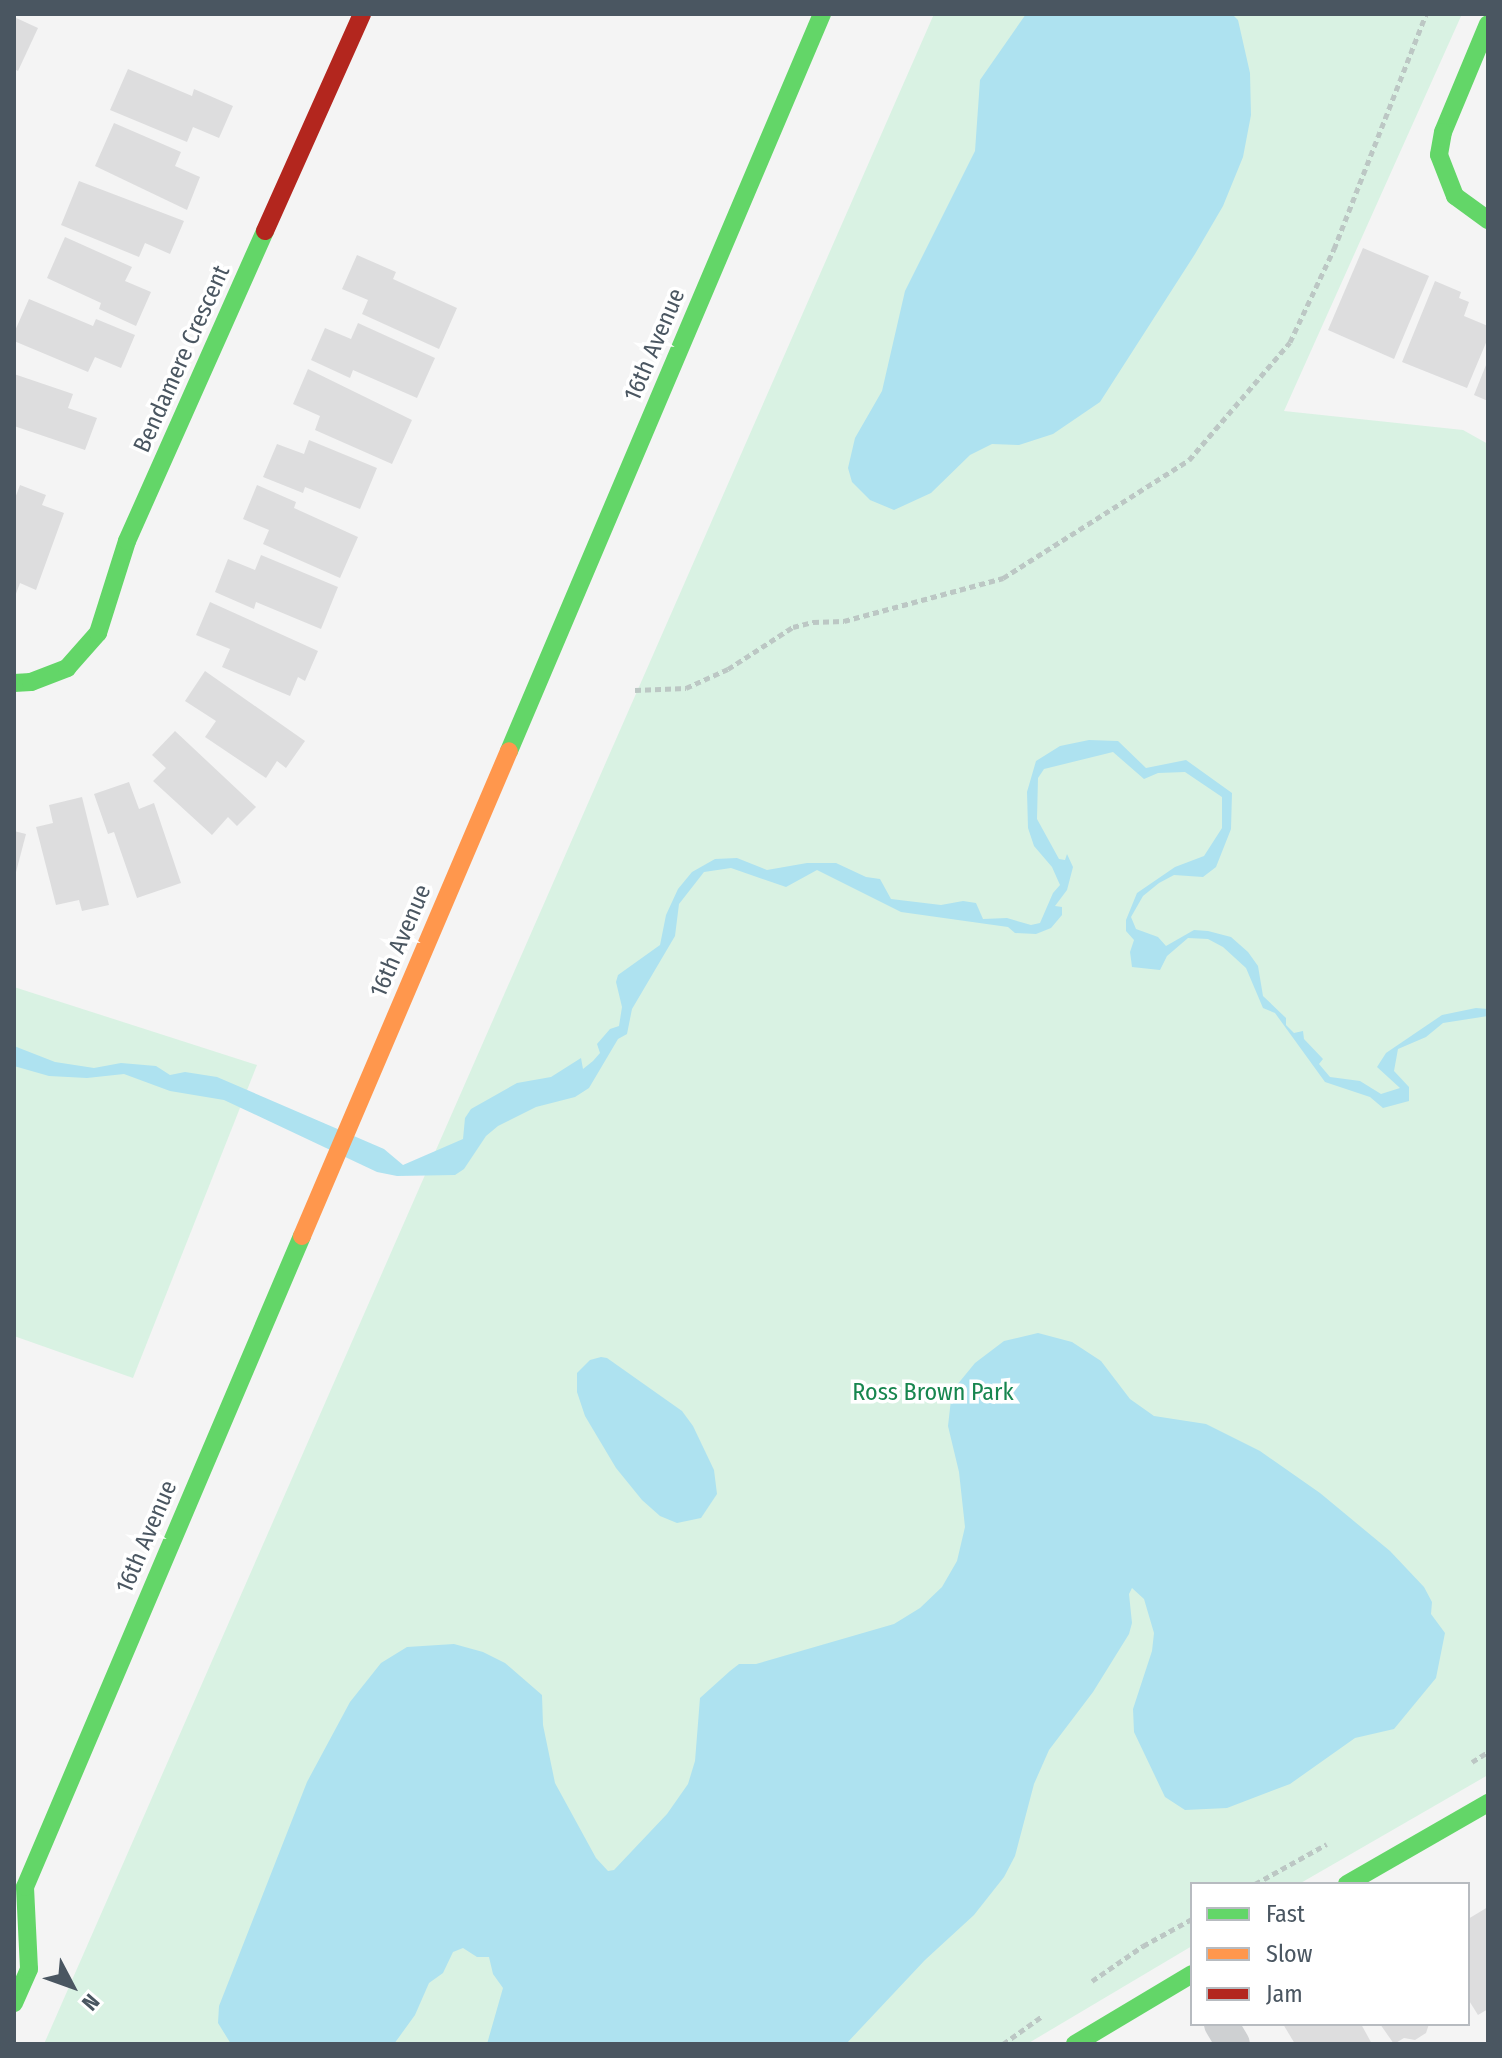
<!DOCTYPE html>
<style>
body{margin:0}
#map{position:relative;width:1502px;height:2058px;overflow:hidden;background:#f4f4f4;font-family:"Fira Sans Condensed",sans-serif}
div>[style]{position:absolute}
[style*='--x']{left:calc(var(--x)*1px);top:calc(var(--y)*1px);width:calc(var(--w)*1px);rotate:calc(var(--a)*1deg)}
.green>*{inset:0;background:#d9f2e3}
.water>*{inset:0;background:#aee2f0}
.building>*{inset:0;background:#ddddde}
.path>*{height:5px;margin-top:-2.5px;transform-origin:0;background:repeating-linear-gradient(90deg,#bcc7c4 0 6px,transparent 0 10px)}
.street>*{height:34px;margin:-17px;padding:0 17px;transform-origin:17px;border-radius:17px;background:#ced0d2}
.fast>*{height:18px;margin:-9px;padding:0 9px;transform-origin:9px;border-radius:9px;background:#63d668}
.slow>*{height:18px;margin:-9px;padding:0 9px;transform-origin:9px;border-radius:9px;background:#ff974d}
.jam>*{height:18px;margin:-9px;padding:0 9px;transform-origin:9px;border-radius:9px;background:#b3261e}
span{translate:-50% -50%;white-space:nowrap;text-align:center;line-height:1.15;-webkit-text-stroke:7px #fff;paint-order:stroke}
.street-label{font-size:24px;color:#4a5661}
.park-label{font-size:24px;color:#17864f}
.frame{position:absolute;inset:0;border:16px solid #4a5661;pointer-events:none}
.legend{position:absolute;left:1190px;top:1882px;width:280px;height:144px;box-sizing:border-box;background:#fff;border:2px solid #b7bbc0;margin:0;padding:10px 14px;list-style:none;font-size:24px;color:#4a5661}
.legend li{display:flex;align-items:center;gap:16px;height:40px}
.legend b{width:40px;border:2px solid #b7bbc0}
.north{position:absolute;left:32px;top:1946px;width:80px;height:80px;-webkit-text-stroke:6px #fff;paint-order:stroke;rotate:131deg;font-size:22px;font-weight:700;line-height:32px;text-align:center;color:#4a5661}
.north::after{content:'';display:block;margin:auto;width:28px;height:36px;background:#4a5661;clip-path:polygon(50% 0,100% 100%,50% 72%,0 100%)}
</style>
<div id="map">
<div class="green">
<div style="clip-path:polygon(934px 14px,1462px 14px,1284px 411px,1463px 430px,1488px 444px,1488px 1775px,1299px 1884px,1192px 1884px,1192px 1946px,1027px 2044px,44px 2044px)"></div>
<div style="clip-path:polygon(14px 987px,257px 1065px,133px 1378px,14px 1336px)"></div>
</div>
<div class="water">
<div style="clip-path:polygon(1026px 14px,1232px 14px,1238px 20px,1250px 73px,1251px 115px,1243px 157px,1223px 206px,1195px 254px,1100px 402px,1053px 434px,1019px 445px,992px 444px,970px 455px,931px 493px,894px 510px,870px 500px,852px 482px,848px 468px,855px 438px,882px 391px,905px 291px,975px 151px,980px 80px)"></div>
<div style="clip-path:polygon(1089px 740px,1118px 741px,1146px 768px,1186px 760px,1232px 793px,1231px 829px,1216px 867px,1203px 877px,1174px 875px,1159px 883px,1143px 896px,1131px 917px,1136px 929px,1158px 937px,1166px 946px,1194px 930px,1208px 931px,1231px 937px,1248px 952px,1258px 966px,1263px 996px,1286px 1018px,1286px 1025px,1294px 1033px,1303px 1031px,1304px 1039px,1323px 1059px,1319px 1064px,1330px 1077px,1360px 1081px,1381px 1094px,1400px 1088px,1377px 1067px,1386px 1053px,1442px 1015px,1476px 1008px,1488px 1009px,1488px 1016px,1443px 1023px,1426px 1037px,1398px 1049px,1394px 1071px,1409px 1087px,1409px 1101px,1383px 1108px,1370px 1097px,1325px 1082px,1275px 1013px,1263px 1008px,1246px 968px,1223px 947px,1208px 939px,1188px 938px,1167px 956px,1160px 970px,1132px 967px,1130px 952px,1134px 940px,1126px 931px,1126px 920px,1137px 893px,1175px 867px,1204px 856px,1222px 828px,1222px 797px,1185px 772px,1158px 773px,1144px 779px,1113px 752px,1044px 769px,1038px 778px,1037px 819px,1059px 859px,1065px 860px,1067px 854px,1073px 867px,1067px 890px,1055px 906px,1062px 907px,1062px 915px,1051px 928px,1036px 934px,1015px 933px,1008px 927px,901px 912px,817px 870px,786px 887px,731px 868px,704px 872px,679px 904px,675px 936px,632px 1009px,627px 1034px,618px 1039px,589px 1088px,575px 1097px,536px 1107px,498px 1126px,486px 1136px,464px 1169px,455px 1175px,397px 1176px,377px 1172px,224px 1100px,170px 1091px,124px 1074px,87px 1078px,49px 1076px,14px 1066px,14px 1046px,55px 1062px,94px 1068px,121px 1063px,156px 1066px,170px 1075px,185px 1072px,217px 1077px,384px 1149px,403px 1165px,463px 1139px,465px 1118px,471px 1109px,517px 1083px,551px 1077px,581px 1058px,583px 1069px,593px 1061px,600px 1053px,597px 1044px,610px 1029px,619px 1026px,622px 1007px,616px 982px,618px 975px,660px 945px,666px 915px,678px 889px,692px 872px,715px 859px,737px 858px,767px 870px,807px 863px,836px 863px,866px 877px,880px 879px,891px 899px,941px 905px,963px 901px,976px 903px,983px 919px,1007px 918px,1031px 925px,1040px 923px,1053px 893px,1060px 885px,1052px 867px,1034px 846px,1028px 828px,1027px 792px,1036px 761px,1060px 746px)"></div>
<div style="clip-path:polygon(1038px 1333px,1072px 1342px,1101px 1361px,1130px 1399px,1154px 1416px,1206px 1424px,1260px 1451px,1320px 1493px,1390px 1551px,1424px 1587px,1432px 1602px,1431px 1614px,1445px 1633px,1436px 1678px,1394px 1729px,1355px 1738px,1290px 1784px,1227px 1808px,1185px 1810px,1165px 1797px,1134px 1732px,1133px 1709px,1152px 1651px,1154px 1633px,1144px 1599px,1132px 1588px,1129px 1594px,1132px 1623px,1129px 1634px,1093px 1692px,1049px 1750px,1034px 1784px,1015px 1856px,1004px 1877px,974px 1915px,925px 1960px,846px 2044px,487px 2044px,503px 1988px,493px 1974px,489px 1957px,477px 1957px,463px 1948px,453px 1952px,443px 1973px,429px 1983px,415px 2015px,394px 2044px,231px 2044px,218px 2023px,219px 2006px,307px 1782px,350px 1702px,381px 1663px,407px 1647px,454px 1644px,483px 1652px,505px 1663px,542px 1695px,543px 1725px,555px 1783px,596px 1858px,608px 1871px,614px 1870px,667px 1814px,688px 1784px,695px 1761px,700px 1698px,730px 1671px,739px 1664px,756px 1664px,894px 1624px,920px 1608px,942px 1587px,957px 1561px,965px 1527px,959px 1472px,948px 1426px,952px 1391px,975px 1363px,1004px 1341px)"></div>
<div style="clip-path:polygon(601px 1357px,607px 1358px,682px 1411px,693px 1426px,714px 1470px,717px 1494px,701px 1518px,677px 1523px,660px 1516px,642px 1500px,616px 1468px,585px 1416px,577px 1392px,577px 1373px,590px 1360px)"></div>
</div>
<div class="building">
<div style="clip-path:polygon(14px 17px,38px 28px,18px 71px,14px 69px)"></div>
<div style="clip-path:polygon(128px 69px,192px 96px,194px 89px,233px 106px,219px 138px,193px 127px,187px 142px,110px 110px)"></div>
<div style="clip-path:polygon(114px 123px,181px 152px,175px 166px,200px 177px,187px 210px,95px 166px)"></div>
<div style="clip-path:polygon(79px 181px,184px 221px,170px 254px,145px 243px,139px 257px,61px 225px)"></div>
<div style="clip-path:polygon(65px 237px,132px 267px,125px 281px,151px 292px,136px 326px,99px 309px,101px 303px,47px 278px)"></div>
<div style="clip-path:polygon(1363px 248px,1429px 276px,1394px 359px,1328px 330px)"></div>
<div style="clip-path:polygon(357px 255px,396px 272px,393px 279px,457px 308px,439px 349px,362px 314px,368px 300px,342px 289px)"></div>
<div style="clip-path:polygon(1435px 281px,1461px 292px,1459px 298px,1469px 302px,1464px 316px,1488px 326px,1488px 338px,1467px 388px,1402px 362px)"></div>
<div style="clip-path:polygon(29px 299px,93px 326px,96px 319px,135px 335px,121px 368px,95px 357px,88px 372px,14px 341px,14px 333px)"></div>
<div style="clip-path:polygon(358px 323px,435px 358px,417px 398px,353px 370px,350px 378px,311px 360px,325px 328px,351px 339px)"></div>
<div style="clip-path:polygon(1488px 360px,1488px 401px,1474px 395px)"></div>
<div style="clip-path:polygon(308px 369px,412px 420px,392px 464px,315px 430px,320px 416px,293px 404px)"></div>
<div style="clip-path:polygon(14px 374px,73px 394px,68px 408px,97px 418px,85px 450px,14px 426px)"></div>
<div style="clip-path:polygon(309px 440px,377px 468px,360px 509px,305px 487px,303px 493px,263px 477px,277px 444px,304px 454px)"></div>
<div style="clip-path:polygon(20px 485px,46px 495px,42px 505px,64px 513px,36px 590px,20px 583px,14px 599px,14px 501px)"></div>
<div style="clip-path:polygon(257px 485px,296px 502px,294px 508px,358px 537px,340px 578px,263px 544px,269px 530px,243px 519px)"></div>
<div style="clip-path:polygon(261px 555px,338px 587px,321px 629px,256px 602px,254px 609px,215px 592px,228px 559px,255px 570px)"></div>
<div style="clip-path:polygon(210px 602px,318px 651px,305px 681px,298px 677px,290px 696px,222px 667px,230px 649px,196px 635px)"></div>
<div style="clip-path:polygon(205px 671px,305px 741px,286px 768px,277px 761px,266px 778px,205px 737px,216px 721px,185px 701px)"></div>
<div style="clip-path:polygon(175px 731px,256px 807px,237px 826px,228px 817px,212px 835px,153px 781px,166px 768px,152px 755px)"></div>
<div style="clip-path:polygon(129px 782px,139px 809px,154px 803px,181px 883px,137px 898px,114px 832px,108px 834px,94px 794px)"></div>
<div style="clip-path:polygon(82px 797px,109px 905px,82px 911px,79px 900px,56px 905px,36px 827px,53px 823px,49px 805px)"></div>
<div style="clip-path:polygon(14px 831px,26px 834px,15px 876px,14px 876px)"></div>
<div style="clip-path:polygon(1488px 1907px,1488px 2009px,1478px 2015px,1468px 1999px,1468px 1919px)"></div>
<div style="clip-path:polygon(1283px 2024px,1361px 2024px,1372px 2044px,1295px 2044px)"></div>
<div style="clip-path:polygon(1380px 2024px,1429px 2024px,1426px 2033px,1415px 2040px,1404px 2038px,1394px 2044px)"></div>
</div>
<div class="path">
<div style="--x:635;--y:690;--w:51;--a:-2.2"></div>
<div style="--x:686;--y:688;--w:46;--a:-24.3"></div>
<div style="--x:728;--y:669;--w:77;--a:-32.9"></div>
<div style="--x:793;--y:627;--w:21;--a:-14"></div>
<div style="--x:813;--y:622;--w:31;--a:-2"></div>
<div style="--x:844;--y:621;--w:165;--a:-15.1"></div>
<div style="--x:1003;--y:578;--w:220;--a:-32.4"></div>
<div style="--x:1189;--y:460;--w:155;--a:-49.4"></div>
<div style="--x:1290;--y:342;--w:103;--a:-64.7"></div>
<div style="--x:1334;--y:249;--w:252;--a:-68.6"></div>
<div style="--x:1472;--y:1762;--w:19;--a:-32"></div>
<div style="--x:1255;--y:1884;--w:82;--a:-29.1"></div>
<div style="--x:1092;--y:1981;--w:62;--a:-34.5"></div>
<div style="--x:1143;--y:1946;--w:56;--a:-28.9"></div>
<div style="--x:1003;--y:2044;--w:47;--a:-35.4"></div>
</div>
<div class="street">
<div style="--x:1221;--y:2024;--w:23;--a:59"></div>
</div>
<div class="fast">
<div style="--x:1488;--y:24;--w:117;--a:112.6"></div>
<div style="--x:1443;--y:132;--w:23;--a:100"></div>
<div style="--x:1439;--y:155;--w:44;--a:68.7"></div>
<div style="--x:1455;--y:196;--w:41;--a:36"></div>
<div style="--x:14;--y:683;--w:17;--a:-3"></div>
<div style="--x:31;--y:682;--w:39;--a:-21"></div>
<div style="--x:67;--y:668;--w:47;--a:-48.5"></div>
<div style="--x:98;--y:633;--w:96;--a:-72.5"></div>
<div style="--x:127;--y:541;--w:339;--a:-66"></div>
<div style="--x:509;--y:751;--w:801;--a:-66.99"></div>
<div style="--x:1347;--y:1884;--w:163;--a:-29.9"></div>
<div style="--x:14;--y:2003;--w:37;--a:-66"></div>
<div style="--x:29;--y:1969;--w:82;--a:-92.8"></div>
<div style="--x:25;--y:1887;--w:707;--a:-66.95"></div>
<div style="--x:1075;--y:2044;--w:136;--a:-30.9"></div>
</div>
<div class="slow">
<div style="--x:302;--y:1236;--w:527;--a:-66.89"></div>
</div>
<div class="jam">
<div style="--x:265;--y:231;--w:238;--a:-65.9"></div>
</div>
<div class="street-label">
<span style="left:655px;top:345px;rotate:-67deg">16th Avenue</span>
<span style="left:182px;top:359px;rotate:-66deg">Bendamere Crescent</span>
<span style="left:401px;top:941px;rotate:-67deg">16th Avenue</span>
<span style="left:147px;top:1537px;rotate:-67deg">16th Avenue</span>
</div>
<div class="park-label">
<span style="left:933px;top:1393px">Ross Brown Park</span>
</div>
<div class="frame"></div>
<ul class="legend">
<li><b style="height:10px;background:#63d668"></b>Fast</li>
<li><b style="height:10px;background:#ff974d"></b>Slow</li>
<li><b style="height:10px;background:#b3261e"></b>Jam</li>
</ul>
<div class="north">N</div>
</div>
